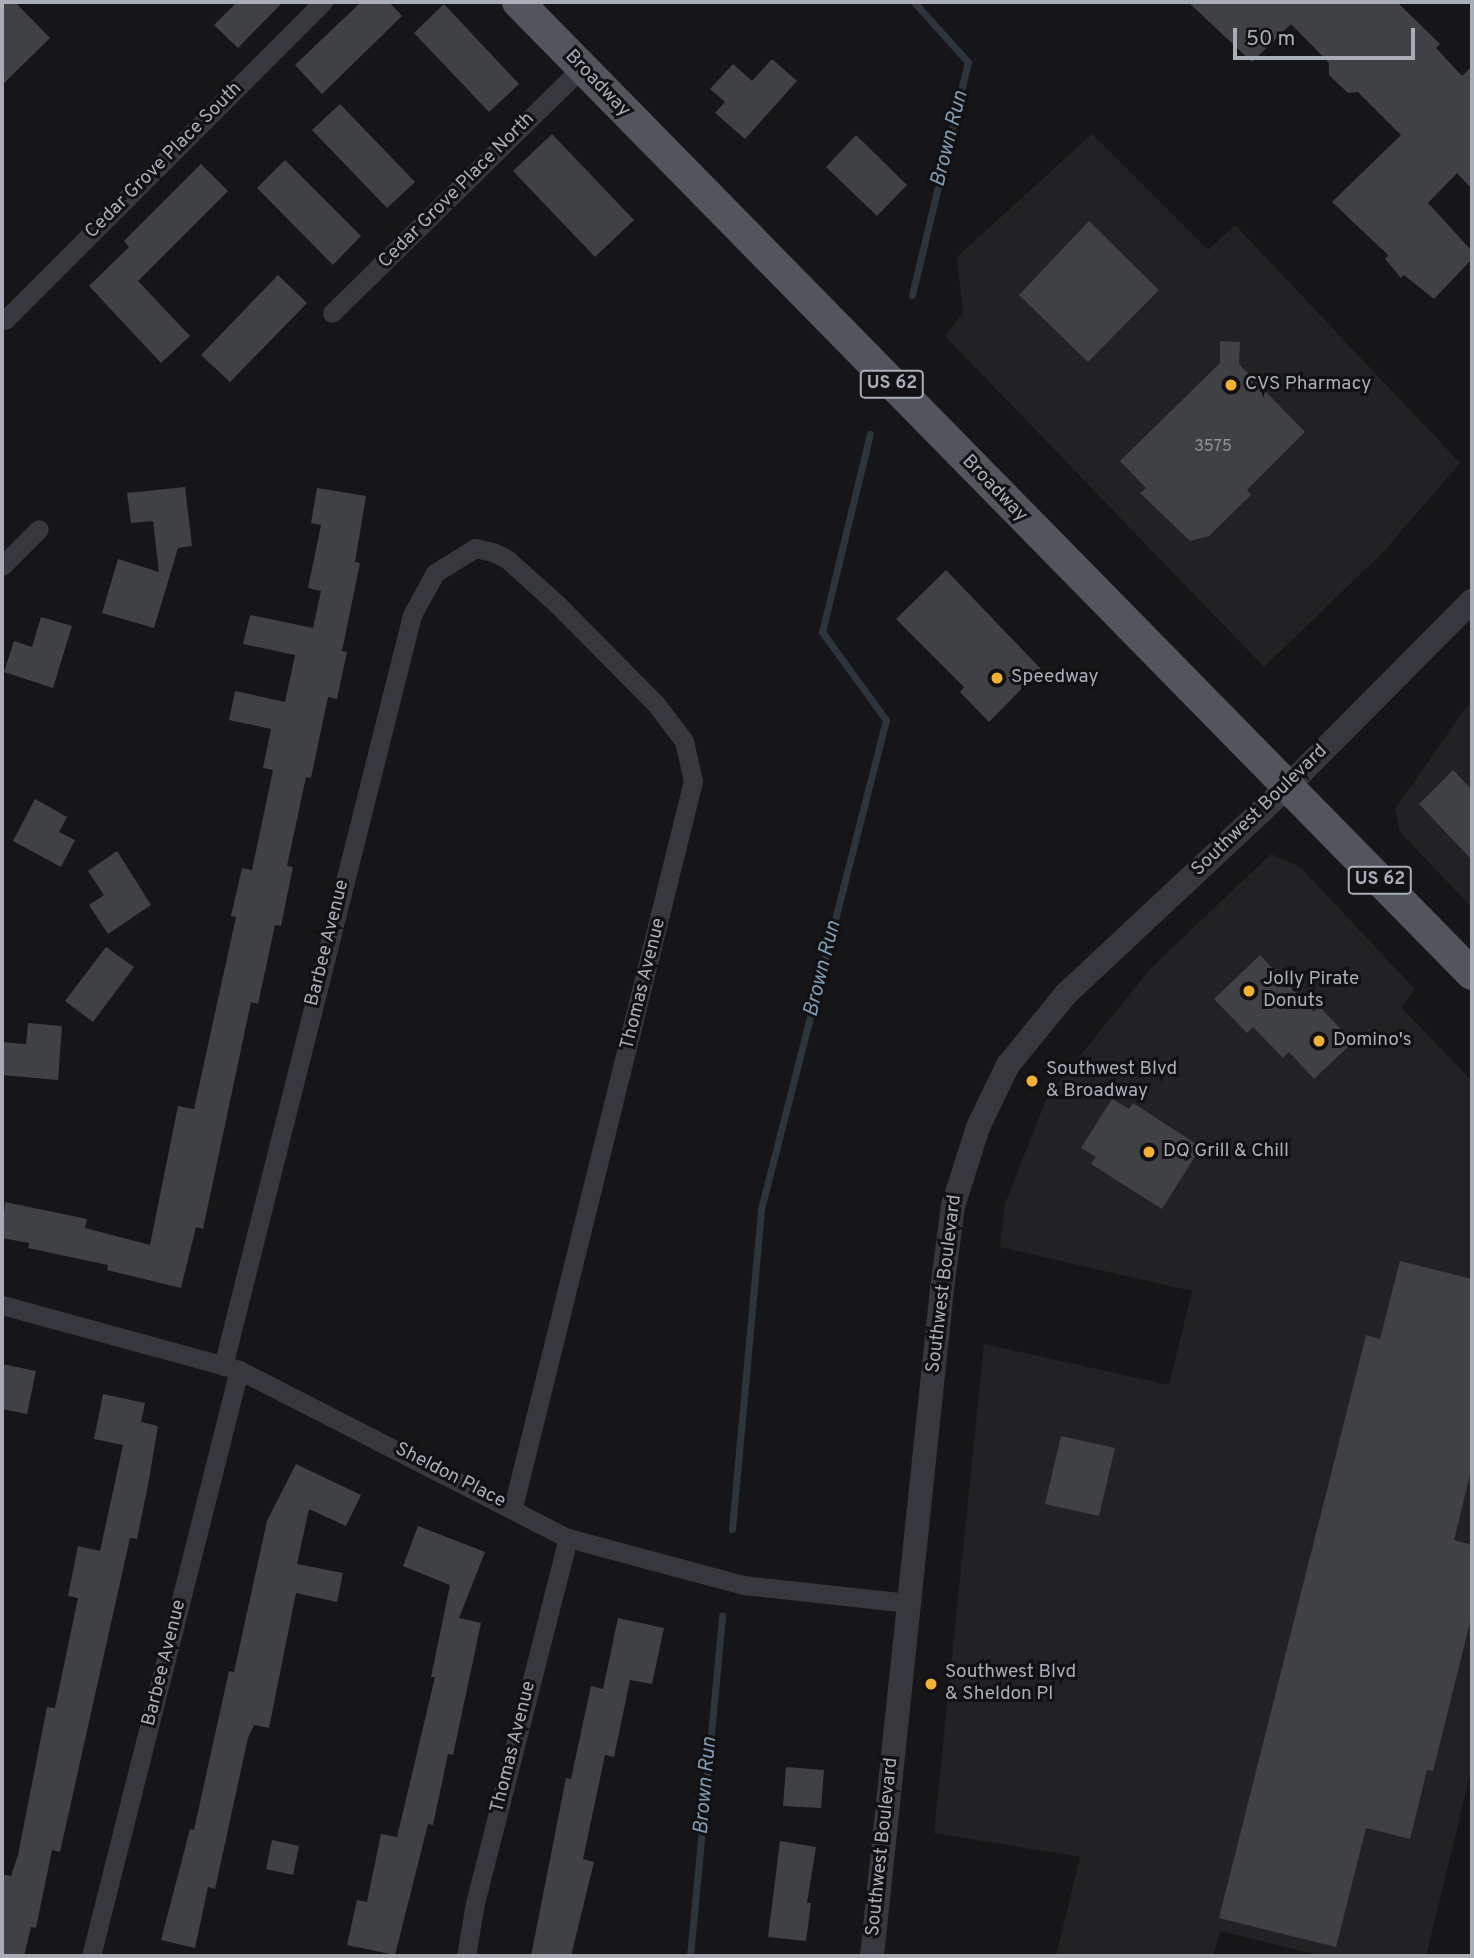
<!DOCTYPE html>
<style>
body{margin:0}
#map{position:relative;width:1474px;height:1958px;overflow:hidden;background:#161618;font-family:Overpass,sans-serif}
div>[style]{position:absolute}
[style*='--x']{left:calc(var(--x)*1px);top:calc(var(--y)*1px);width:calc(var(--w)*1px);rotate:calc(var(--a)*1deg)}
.built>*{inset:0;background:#222225}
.stream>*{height:7px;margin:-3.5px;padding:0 3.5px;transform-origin:3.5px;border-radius:3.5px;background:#2c353c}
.building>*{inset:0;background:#404145}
.minor>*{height:19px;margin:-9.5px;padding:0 9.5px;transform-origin:9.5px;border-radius:9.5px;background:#37383d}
.tertiary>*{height:24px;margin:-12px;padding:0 12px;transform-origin:12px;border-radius:12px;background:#37383d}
.primary>*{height:32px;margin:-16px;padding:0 16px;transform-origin:16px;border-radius:16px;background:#53555c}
.dots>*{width:19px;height:19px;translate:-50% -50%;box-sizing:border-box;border:4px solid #111113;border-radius:50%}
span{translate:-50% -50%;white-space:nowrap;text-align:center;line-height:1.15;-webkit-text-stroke:6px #111113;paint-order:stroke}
.number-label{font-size:16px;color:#8e929b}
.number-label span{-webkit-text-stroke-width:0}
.shield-label span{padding:2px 5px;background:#111113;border:2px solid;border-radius:5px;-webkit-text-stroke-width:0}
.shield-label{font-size:18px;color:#a8adb8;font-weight:700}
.street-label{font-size:19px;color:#a8adb8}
.poi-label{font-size:19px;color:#a8adb8}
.left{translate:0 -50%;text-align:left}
.water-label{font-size:21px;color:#7f9bb3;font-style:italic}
.frame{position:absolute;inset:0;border:4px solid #a8adb8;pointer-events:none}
.scale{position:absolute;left:1233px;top:28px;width:182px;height:32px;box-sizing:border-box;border:4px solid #a8adb8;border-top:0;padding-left:9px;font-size:21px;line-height:24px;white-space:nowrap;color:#a8adb8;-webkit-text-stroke:5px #111113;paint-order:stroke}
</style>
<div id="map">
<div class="built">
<div style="clip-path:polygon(1092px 134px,1208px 250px,1235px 225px,1460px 463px,1384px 551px,1264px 667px,945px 336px,963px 313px,957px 257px)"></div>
<div style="clip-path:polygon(1472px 699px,1472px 908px,1400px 832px,1395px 809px)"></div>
<div style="clip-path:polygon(1271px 854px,1299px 866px,1415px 989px,1401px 1007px,1472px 1081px,1472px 1767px,1426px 1956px,1323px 1956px,1220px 1931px,1213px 1956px,1056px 1956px,1080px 1857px,934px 1833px,984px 1344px,1169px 1385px,1192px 1291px,1000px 1247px,1005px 1204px,1048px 1095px,1152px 967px)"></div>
</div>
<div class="stream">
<div style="--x:912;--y:295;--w:240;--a:-76.5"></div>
<div style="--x:968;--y:62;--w:81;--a:-132"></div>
<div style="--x:732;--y:1529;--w:321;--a:-84.8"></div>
<div style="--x:761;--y:1209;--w:505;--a:-75.66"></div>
<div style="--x:886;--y:720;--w:109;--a:-126"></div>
<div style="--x:822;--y:632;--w:204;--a:-76.4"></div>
<div style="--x:690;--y:1956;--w:342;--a:-84.6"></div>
</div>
<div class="building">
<div style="clip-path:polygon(2px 2px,15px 2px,50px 38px,2px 85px)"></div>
<div style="clip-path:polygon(237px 2px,283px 2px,238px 48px,214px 25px)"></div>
<div style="clip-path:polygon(361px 2px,389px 2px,402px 16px,322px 94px,295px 65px)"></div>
<div style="clip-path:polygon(1188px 2px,1397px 2px,1440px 44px,1436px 48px,1462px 76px,1472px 66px,1472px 189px,1457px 173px,1428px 203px,1472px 251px,1472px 259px,1434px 299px,1404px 275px,1401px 278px,1385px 259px,1388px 255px,1332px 202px,1401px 135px,1358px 92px,1348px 93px,1329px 75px,1329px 63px,1291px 24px,1252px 62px)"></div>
<div style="clip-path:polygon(444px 4px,519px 84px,489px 112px,414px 33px)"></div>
<div style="clip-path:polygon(772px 59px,797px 81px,745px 139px,715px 113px,725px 102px,710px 89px,733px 64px,752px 81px)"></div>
<div style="clip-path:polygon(340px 104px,415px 182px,387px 208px,312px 130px)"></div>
<div style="clip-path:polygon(552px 134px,634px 220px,595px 257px,513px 171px)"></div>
<div style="clip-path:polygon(856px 135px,907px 185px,877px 216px,826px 167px)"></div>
<div style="clip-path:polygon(285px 160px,361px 236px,333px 265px,257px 188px)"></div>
<div style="clip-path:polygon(201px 164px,228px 191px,138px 281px,190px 336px,161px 363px,89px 286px,129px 247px,124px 241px)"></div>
<div style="clip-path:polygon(1089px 221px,1159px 290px,1088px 362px,1019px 295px)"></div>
<div style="clip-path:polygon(278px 275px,307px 303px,230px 382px,201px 355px)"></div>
<div style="clip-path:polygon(1220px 341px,1240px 342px,1239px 364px,1305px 432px,1247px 490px,1251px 495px,1209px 536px,1190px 541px,1140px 493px,1146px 488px,1120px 461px,1220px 363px)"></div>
<div style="clip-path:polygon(185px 487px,192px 546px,178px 548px,154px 628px,102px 613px,118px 559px,159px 572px,153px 521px,131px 523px,127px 493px)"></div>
<div style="clip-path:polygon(317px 488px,366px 496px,355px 562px,360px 563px,342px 651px,347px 652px,337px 699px,328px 697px,311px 778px,306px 777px,287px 866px,293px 867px,281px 926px,275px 925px,258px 1004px,251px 1002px,203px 1229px,196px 1227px,181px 1288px,107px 1270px,108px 1265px,28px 1248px,29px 1243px,2px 1238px,5px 1202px,87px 1219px,85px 1228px,150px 1245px,178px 1106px,194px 1109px,236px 917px,231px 916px,242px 868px,252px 870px,273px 770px,263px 768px,271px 729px,229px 720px,235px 691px,285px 702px,295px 655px,243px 644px,250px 615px,313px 628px,321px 591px,308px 588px,321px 525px,311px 523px)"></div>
<div style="clip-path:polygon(946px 570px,1041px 669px,989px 722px,960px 692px,964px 687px,896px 619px)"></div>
<div style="clip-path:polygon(41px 617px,72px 626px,53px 688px,4px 672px,14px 641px,32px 647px)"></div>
<div style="clip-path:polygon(1453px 770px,1472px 790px,1472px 860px,1419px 804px)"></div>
<div style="clip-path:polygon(35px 799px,67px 817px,59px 832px,75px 840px,61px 867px,13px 841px)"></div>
<div style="clip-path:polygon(117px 851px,151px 905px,108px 934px,89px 905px,104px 895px,88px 871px)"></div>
<div style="clip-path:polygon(106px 947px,134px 967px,93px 1022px,65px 1001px)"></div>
<div style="clip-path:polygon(1260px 955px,1314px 1012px,1319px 1006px,1353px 1042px,1314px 1079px,1289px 1052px,1283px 1058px,1253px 1027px,1247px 1033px,1214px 999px)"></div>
<div style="clip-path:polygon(28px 1023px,62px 1026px,58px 1080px,2px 1075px,2px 1042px,26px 1044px)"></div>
<div style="clip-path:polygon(1112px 1099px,1129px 1109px,1133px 1103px,1201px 1147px,1162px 1209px,1091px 1164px,1096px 1157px,1081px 1148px)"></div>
<div style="clip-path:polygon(1400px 1261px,1472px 1279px,1472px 1467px,1454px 1540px,1472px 1545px,1472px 1614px,1433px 1771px,1427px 1770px,1410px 1839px,1366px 1828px,1336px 1947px,1219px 1918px,1366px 1335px,1380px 1339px)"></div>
<div style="clip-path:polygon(2px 1364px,36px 1371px,27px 1414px,2px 1409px)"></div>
<div style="clip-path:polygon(103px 1394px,145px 1403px,141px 1422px,158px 1426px,149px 1480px,137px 1539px,130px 1538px,60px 1852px,52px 1850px,36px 1928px,31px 1927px,24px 1956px,2px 1956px,2px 1874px,11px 1876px,18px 1855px,47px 1707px,55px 1708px,78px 1598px,68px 1596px,78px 1546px,100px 1551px,123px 1445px,94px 1439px)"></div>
<div style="clip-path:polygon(1061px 1436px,1115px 1448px,1099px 1516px,1045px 1504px)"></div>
<div style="clip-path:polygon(296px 1464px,361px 1495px,346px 1526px,309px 1509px,297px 1564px,343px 1573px,337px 1602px,296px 1593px,269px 1728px,254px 1725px,248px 1738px,215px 1889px,208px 1887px,195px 1948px,161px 1940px,190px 1829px,194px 1830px,229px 1671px,234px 1672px,267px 1521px)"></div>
<div style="clip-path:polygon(418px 1526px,485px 1552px,459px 1618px,481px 1623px,453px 1755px,448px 1754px,433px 1825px,428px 1824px,395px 1955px,347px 1945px,357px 1900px,367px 1902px,381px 1834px,397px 1837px,435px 1677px,431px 1677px,450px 1585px,403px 1566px)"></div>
<div style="clip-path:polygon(618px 1618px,664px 1628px,652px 1684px,630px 1680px,614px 1757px,605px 1755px,583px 1859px,594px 1862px,571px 1956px,531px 1956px,566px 1778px,571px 1779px,591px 1686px,603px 1689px)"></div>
<div style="clip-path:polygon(786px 1767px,824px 1770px,821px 1808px,783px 1806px)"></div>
<div style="clip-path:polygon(272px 1840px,299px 1846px,293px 1875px,266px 1869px)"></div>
<div style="clip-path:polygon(780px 1841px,816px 1847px,807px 1903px,811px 1903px,806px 1941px,768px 1937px)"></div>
</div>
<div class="minor">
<div style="--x:332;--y:313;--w:349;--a:-44.5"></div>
<div style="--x:5;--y:320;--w:450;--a:-45"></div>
<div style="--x:2;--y:566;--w:52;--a:-45"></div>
<div style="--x:2;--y:1305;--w:246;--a:15.3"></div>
<div style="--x:239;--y:1370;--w:369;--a:27.1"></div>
<div style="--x:568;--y:1538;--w:181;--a:15"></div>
<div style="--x:743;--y:1585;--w:167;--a:6.2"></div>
<div style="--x:223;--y:1366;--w:774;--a:-75.87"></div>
<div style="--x:412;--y:615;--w:48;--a:-61.3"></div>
<div style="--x:435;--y:573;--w:47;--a:-32"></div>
<div style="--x:475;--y:548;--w:18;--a:13"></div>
<div style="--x:493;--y:552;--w:16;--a:27"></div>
<div style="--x:507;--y:559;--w:67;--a:42"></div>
<div style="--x:557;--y:604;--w:141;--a:45.3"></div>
<div style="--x:656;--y:704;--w:46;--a:52.9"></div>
<div style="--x:684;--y:741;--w:41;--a:77.3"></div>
<div style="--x:693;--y:781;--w:748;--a:103.92"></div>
<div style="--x:91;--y:1956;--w:604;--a:-75.83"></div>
<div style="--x:466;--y:1956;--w:54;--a:-80.4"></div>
<div style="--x:475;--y:1903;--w:377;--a:-75.7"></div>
</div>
<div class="tertiary">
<div style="--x:872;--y:1956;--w:671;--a:-84.01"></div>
<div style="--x:942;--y:1289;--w:84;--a:-82.5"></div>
<div style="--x:953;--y:1206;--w:83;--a:-72.4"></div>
<div style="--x:978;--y:1127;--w:69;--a:-64.2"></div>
<div style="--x:1008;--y:1065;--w:92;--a:-50.8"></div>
<div style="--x:1066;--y:994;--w:304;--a:-43.1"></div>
<div style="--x:1288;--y:786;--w:261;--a:-45.2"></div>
</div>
<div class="primary">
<div style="--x:518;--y:2;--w:1362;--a:45.54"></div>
</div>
<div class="dots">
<div style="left:1231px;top:385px;background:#f2b134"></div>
<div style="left:997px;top:678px;background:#f2b134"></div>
<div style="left:1249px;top:991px;background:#f2b134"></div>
<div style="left:1319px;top:1041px;background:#f2b134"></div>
<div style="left:1032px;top:1081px;background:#f2b134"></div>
<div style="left:1149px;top:1152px;background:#f2b134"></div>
<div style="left:931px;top:1684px;background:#f2b134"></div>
</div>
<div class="number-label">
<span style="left:1213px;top:447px">3575</span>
</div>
<div class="shield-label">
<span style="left:892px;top:384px">US 62</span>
<span style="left:1380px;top:880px">US 62</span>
</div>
<div class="street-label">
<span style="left:597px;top:84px;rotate:46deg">Broadway</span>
<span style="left:164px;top:161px;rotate:-45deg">Cedar Grove Place South</span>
<span style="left:457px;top:191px;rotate:-45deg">Cedar Grove Place North</span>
<span style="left:994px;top:489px;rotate:46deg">Broadway</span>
<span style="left:1260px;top:811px;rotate:-44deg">Southwest Boulevard</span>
<span style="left:328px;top:943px;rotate:-76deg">Barbee Avenue</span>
<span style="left:644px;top:984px;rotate:-76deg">Thomas Avenue</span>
<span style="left:945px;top:1284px;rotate:-83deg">Southwest Boulevard</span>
<span style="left:450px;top:1476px;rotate:27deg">Sheldon Place</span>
<span style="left:165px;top:1663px;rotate:-76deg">Barbee Avenue</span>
<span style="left:514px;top:1747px;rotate:-76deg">Thomas Avenue</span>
<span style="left:883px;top:1847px;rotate:-84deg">Southwest Boulevard</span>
</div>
<div class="poi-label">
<span class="left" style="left:1245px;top:385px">CVS Pharmacy</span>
<span class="left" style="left:1011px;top:678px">Speedway</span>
<span class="left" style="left:1263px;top:991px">Jolly Pirate<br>Donuts</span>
<span class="left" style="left:1333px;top:1041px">Domino's</span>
<span class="left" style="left:1046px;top:1081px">Southwest Blvd<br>&amp; Broadway</span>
<span class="left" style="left:1163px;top:1152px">DQ Grill &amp; Chill</span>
<span class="left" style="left:945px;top:1684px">Southwest Blvd<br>&amp; Sheldon Pl</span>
</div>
<div class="water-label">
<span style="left:950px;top:139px;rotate:-76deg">Brown Run</span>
<span style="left:823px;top:969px;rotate:-76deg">Brown Run</span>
<span style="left:706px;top:1786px;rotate:-85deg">Brown Run</span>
</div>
<div class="frame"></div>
<div class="scale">50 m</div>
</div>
